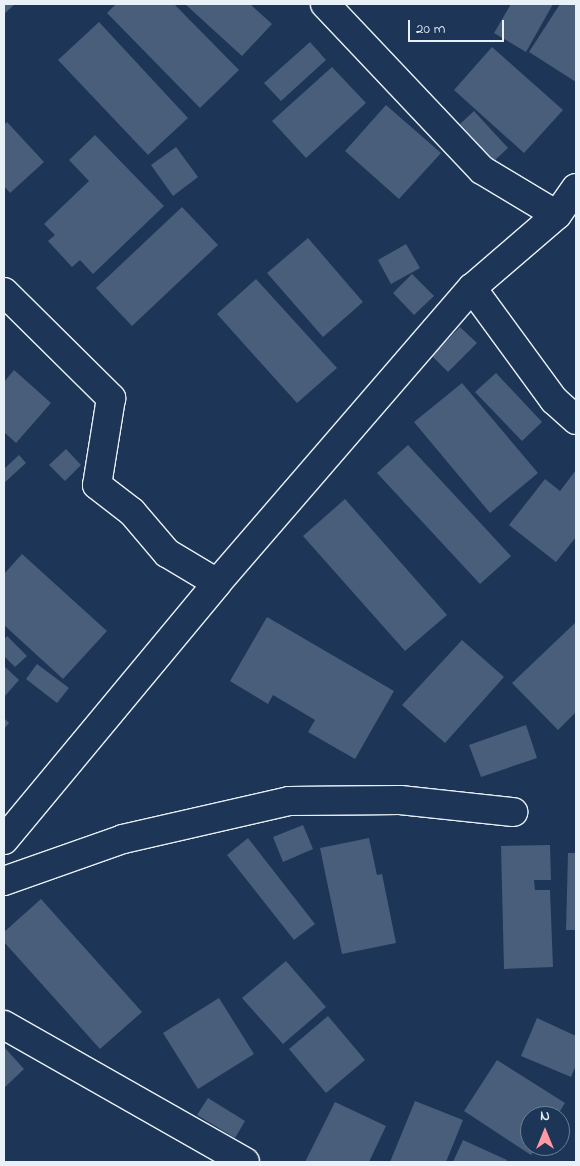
<!DOCTYPE html>
<style>
body{margin:0}
#map{position:relative;width:580px;height:1166px;overflow:hidden;background:#1d3557;font-family:"Indie Flower",sans-serif}
div>[style]{position:absolute}
[style*='--x']{left:calc(var(--x)*1px);top:calc(var(--y)*1px);width:calc(var(--w)*1px);rotate:calc(var(--a)*1deg)}
.building>*{inset:0;background:#495e7a}
.roads{filter:drop-shadow(1px 0 #e8f1f8) drop-shadow(-1px 0 #e8f1f8) drop-shadow(0 1px #e8f1f8) drop-shadow(0 -1px #e8f1f8)}
.minor>*{height:28px;margin:-14px;padding:0 14px;transform-origin:14px;border-radius:14px;background:#1d3557}
span{translate:-50% -50%;white-space:nowrap;text-align:center;line-height:1.15;-webkit-text-stroke:4.5px #1d3557;paint-order:stroke}
.frame{position:absolute;inset:0;border:5px solid #e8f1f8;pointer-events:none}
.north{position:absolute;left:520px;top:1106px;width:50px;height:50px;box-sizing:border-box;background:#1d3557;border:1px solid #6e8097;border-radius:50%;rotate:0deg;font-size:14px;font-weight:700;line-height:20px;text-align:center;color:#e8f1f8}
.north::after{content:'';display:block;margin:auto;width:18px;height:22px;background:#ff9aa2;clip-path:polygon(50% 0,100% 100%,50% 72%,0 100%)}
.scale{position:absolute;left:408px;top:20px;width:96px;height:22px;box-sizing:border-box;border:2px solid #e8f1f8;border-top:0;padding-left:6px;font-size:15px;line-height:18px;white-space:nowrap;color:#e8f1f8;-webkit-text-stroke:4px #1d3557;paint-order:stroke}
</style>
<div id="map">
<div class="building">
<div style="clip-path:polygon(4px 4px,15px 4px,4px 14px)"></div>
<div style="clip-path:polygon(116px 4px,174px 4px,239px 70px,200px 108px,107px 13px)"></div>
<div style="clip-path:polygon(185px 4px,250px 4px,272px 24px,242px 56px)"></div>
<div style="clip-path:polygon(511px 4px,553px 4px,526px 52px,494px 33px)"></div>
<div style="clip-path:polygon(560px 4px,576px 4px,576px 82px,529px 52px)"></div>
<div style="clip-path:polygon(99px 22px,188px 118px,148px 155px,58px 60px)"></div>
<div style="clip-path:polygon(310px 42px,326px 60px,281px 101px,264px 83px)"></div>
<div style="clip-path:polygon(492px 47px,563px 110px,524px 153px,454px 90px)"></div>
<div style="clip-path:polygon(332px 67px,366px 103px,306px 158px,272px 121px)"></div>
<div style="clip-path:polygon(386px 105px,441px 153px,399px 199px,345px 151px)"></div>
<div style="clip-path:polygon(474px 111px,508px 148px,494px 161px,460px 124px)"></div>
<div style="clip-path:polygon(7px 122px,44px 162px,10px 193px,4px 186px,4px 125px)"></div>
<div style="clip-path:polygon(95px 135px,164px 206px,93px 274px,80px 260px,72px 267px,48px 241px,55px 235px,44px 224px,89px 181px,69px 160px)"></div>
<div style="clip-path:polygon(176px 147px,198px 177px,173px 196px,151px 165px)"></div>
<div style="clip-path:polygon(182px 207px,218px 245px,132px 326px,96px 288px)"></div>
<div style="clip-path:polygon(308px 238px,363px 302px,323px 337px,267px 273px)"></div>
<div style="clip-path:polygon(406px 244px,420px 268px,391px 284px,378px 260px)"></div>
<div style="clip-path:polygon(412px 274px,434px 296px,414px 315px,393px 293px)"></div>
<div style="clip-path:polygon(256px 279px,337px 368px,297px 403px,217px 314px)"></div>
<div style="clip-path:polygon(460px 327px,477px 343px,448px 372px,432px 356px)"></div>
<div style="clip-path:polygon(14px 370px,51px 403px,16px 443px,4px 432px,4px 382px)"></div>
<div style="clip-path:polygon(496px 373px,542px 422px,522px 441px,475px 392px)"></div>
<div style="clip-path:polygon(462px 383px,538px 473px,490px 513px,414px 422px)"></div>
<div style="clip-path:polygon(408px 445px,511px 556px,480px 584px,377px 473px)"></div>
<div style="clip-path:polygon(66px 449px,81px 465px,65px 481px,49px 465px)"></div>
<div style="clip-path:polygon(19px 455px,26px 463px,4px 483px,4px 469px)"></div>
<div style="clip-path:polygon(576px 470px,576px 537px,556px 562px,509px 525px,545px 479px,560px 491px)"></div>
<div style="clip-path:polygon(345px 499px,447px 615px,405px 651px,303px 536px)"></div>
<div style="clip-path:polygon(22px 554px,107px 631px,63px 679px,4px 625px,4px 574px)"></div>
<div style="clip-path:polygon(267px 617px,394px 691px,355px 759px,308px 732px,315px 720px,273px 695px,268px 704px,230px 681px)"></div>
<div style="clip-path:polygon(576px 622px,576px 712px,558px 730px,512px 683px)"></div>
<div style="clip-path:polygon(7px 636px,27px 656px,15px 667px,4px 656px,4px 640px)"></div>
<div style="clip-path:polygon(462px 640px,504px 677px,445px 743px,402px 705px)"></div>
<div style="clip-path:polygon(37px 664px,69px 688px,57px 703px,26px 679px)"></div>
<div style="clip-path:polygon(4px 666px,19px 680px,4px 697px)"></div>
<div style="clip-path:polygon(4px 718px,9px 723px,4px 729px)"></div>
<div style="clip-path:polygon(526px 725px,537px 758px,481px 777px,469px 745px)"></div>
<div style="clip-path:polygon(303px 825px,313px 849px,283px 862px,273px 837px)"></div>
<div style="clip-path:polygon(248px 838px,315px 924px,294px 940px,227px 855px)"></div>
<div style="clip-path:polygon(369px 838px,377px 875px,382px 874px,396px 943px,342px 954px,320px 848px)"></div>
<div style="clip-path:polygon(550px 845px,551px 880px,534px 880px,535px 890px,550px 890px,553px 967px,504px 969px,501px 846px)"></div>
<div style="clip-path:polygon(568px 853px,576px 853px,576px 930px,566px 930px)"></div>
<div style="clip-path:polygon(41px 899px,142px 1012px,100px 1049px,4px 942px,4px 932px)"></div>
<div style="clip-path:polygon(286px 961px,326px 1007px,283px 1044px,242px 998px)"></div>
<div style="clip-path:polygon(219px 998px,254px 1054px,198px 1089px,163px 1033px)"></div>
<div style="clip-path:polygon(328px 1016px,365px 1060px,326px 1093px,289px 1049px)"></div>
<div style="clip-path:polygon(537px 1018px,576px 1036px,576px 1065px,571px 1077px,521px 1056px)"></div>
<div style="clip-path:polygon(4px 1047px,24px 1069px,4px 1088px)"></div>
<div style="clip-path:polygon(497px 1060px,565px 1103px,557px 1116px,530px 1116px,530px 1146px,537px 1146px,531px 1155px,464px 1111px)"></div>
<div style="clip-path:polygon(208px 1098px,245px 1121px,235px 1138px,197px 1115px)"></div>
<div style="clip-path:polygon(415px 1101px,463px 1120px,446px 1162px,390px 1162px)"></div>
<div style="clip-path:polygon(335px 1102px,386px 1126px,369px 1162px,305px 1162px)"></div>
<div style="clip-path:polygon(463px 1140px,507px 1160px,506px 1162px,453px 1162px)"></div>
</div>
<div class="roads">
<div class="minor">
<div style="--x:325;--y:4;--w:228;--a:46.6"></div>
<div style="--x:482;--y:170;--w:87;--a:31"></div>
<div style="--x:472;--y:288;--w:139;--a:53.8"></div>
<div style="--x:554;--y:400;--w:30;--a:42"></div>
<div style="--x:4;--y:292;--w:151;--a:44.7"></div>
<div style="--x:111;--y:398;--w:88;--a:99.1"></div>
<div style="--x:97;--y:485;--w:44;--a:37.6"></div>
<div style="--x:132;--y:512;--w:54;--a:49.5"></div>
<div style="--x:167;--y:553;--w:58;--a:31"></div>
<div style="--x:4;--y:840;--w:334;--a:-50.3"></div>
<div style="--x:217;--y:583;--w:390;--a:-49.2"></div>
<div style="--x:472;--y:288;--w:112;--a:-40.7"></div>
<div style="--x:557;--y:215;--w:33;--a:-55"></div>
<div style="--x:4;--y:881;--w:126;--a:-19.4"></div>
<div style="--x:123;--y:839;--w:170;--a:-12.9"></div>
<div style="--x:289;--y:801;--w:111;--a:-0.5"></div>
<div style="--x:400;--y:800;--w:114;--a:6.1"></div>
<div style="--x:4;--y:1025;--w:277;--a:29.6"></div>
</div>
</div>
<div class="frame"></div>
<div class="north">N</div>
<div class="scale">20 m</div>
</div>
